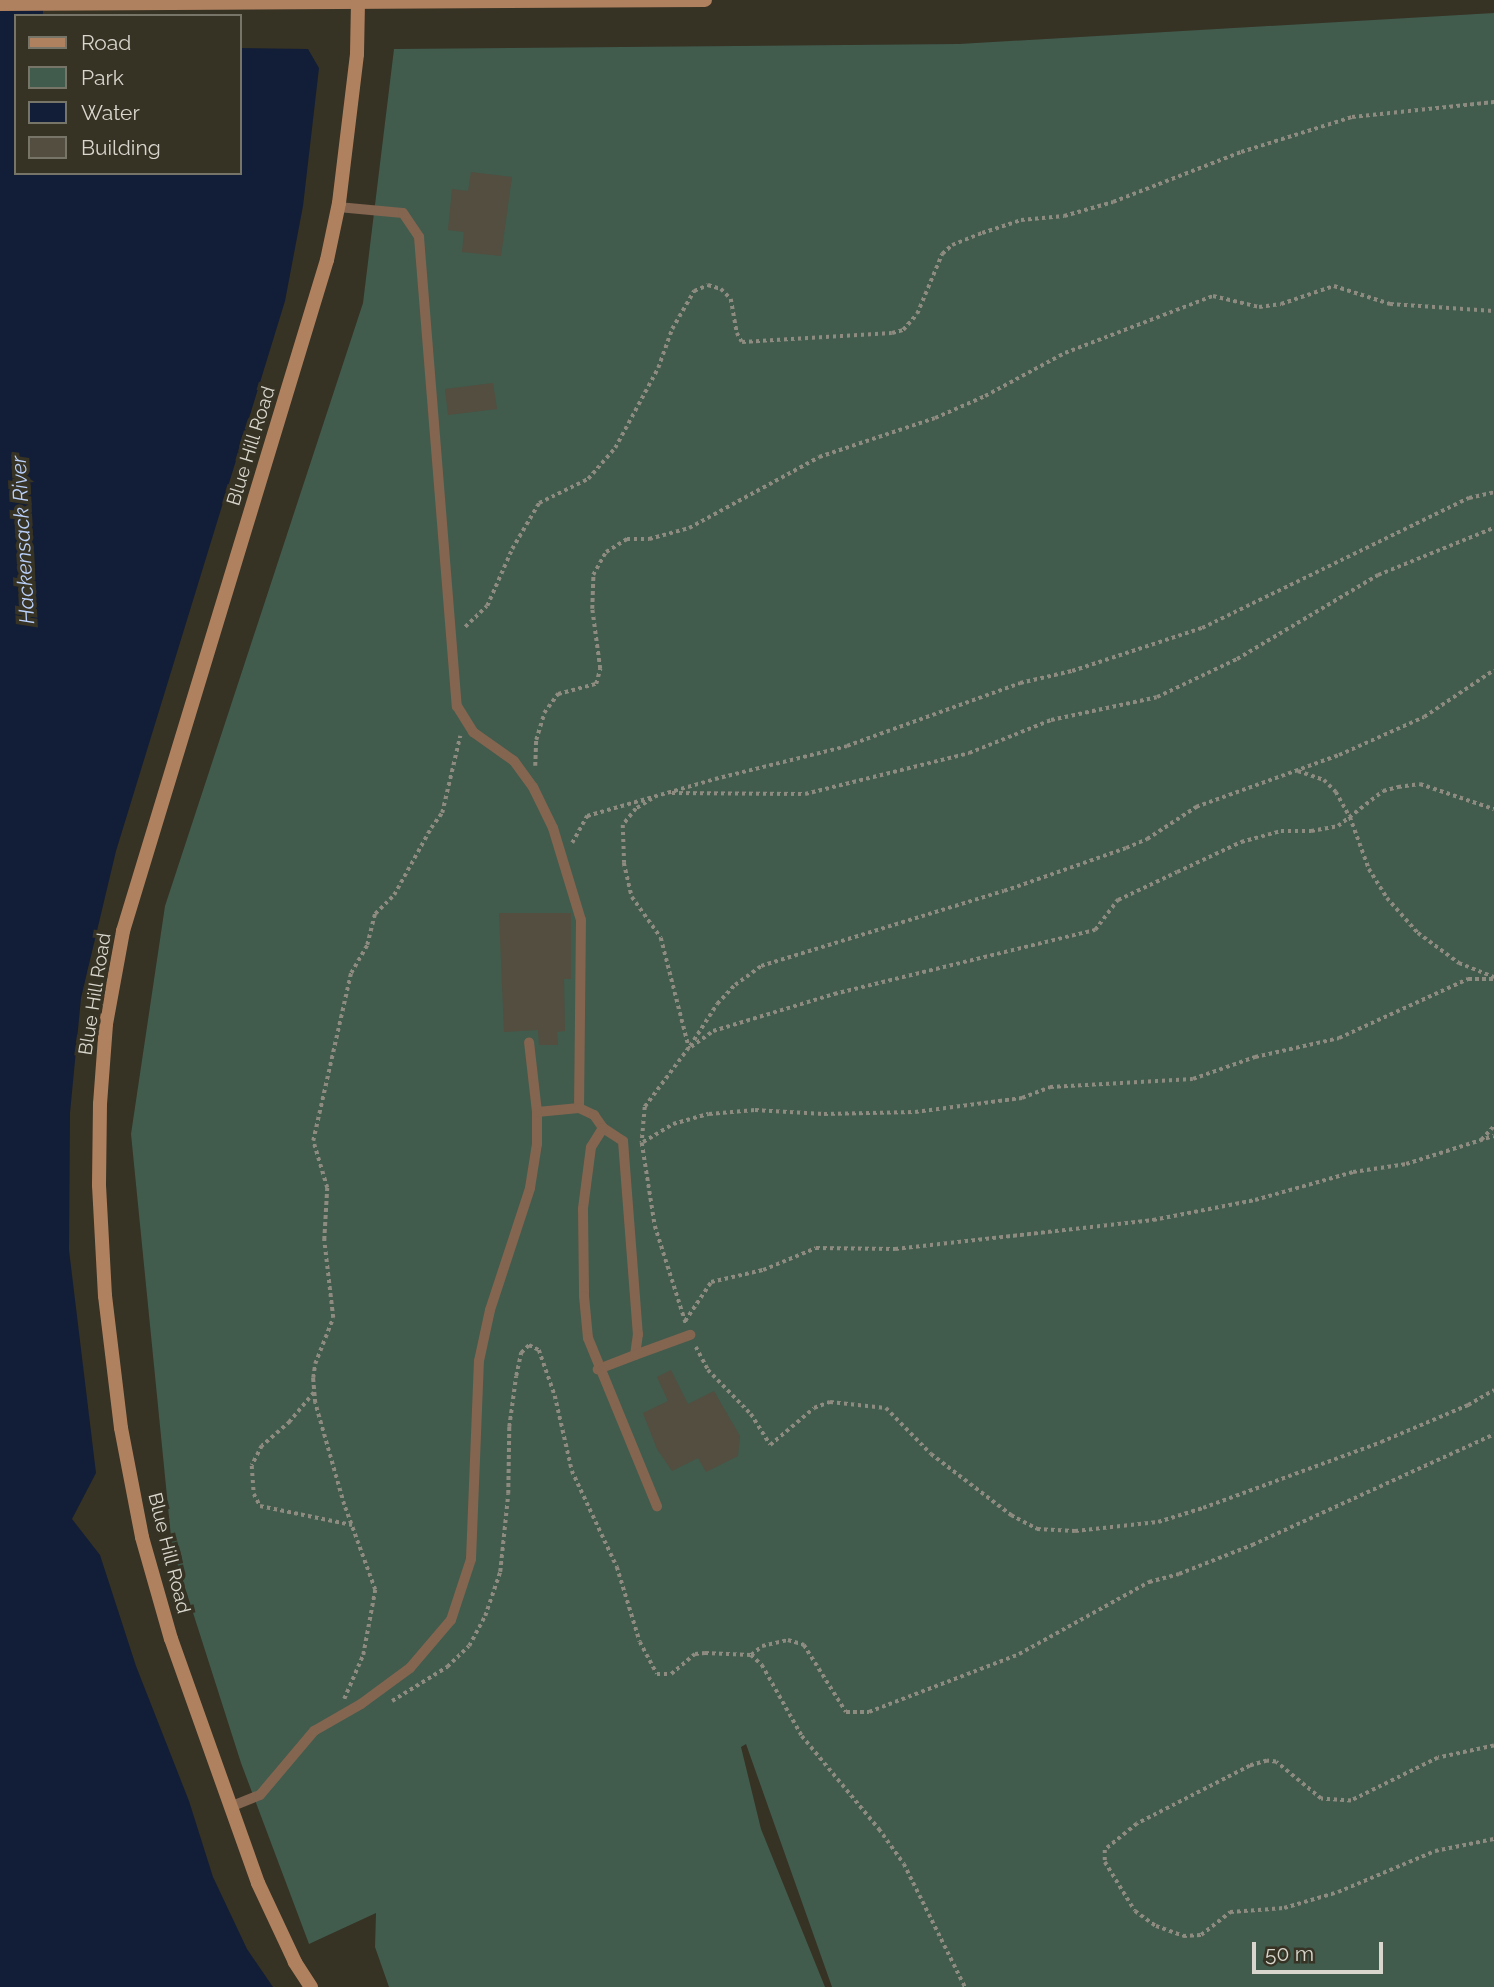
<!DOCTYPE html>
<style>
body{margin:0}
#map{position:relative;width:1494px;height:1987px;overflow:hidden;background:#363224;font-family:Raleway,sans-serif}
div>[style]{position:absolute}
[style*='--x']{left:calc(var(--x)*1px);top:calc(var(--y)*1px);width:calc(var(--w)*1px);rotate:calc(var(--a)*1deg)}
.green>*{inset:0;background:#415b4d}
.water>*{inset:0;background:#121e37}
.building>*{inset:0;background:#534e3f}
.path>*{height:3.5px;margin-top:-1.75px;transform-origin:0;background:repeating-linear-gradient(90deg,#8e8b80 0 3.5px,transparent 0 7px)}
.lane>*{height:10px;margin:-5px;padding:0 5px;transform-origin:5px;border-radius:5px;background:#836550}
.secondary>*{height:14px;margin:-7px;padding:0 7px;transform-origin:7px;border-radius:7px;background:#b0815f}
span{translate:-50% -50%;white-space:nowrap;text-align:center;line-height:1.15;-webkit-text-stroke:7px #363224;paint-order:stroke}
.street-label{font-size:19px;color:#d8d6cd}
.water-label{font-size:21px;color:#bad0fb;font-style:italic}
.legend{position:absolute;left:14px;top:14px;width:228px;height:161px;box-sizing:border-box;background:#363224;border:2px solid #777468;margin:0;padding:9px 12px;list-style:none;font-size:21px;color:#d8d6cd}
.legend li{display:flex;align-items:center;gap:14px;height:35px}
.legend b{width:35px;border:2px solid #777468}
.scale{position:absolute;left:1252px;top:1942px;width:131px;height:32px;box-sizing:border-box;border:4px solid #d8d6cd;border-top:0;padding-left:9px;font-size:21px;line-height:24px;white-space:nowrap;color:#d8d6cd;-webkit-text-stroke:5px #363224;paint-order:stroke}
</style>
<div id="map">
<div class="green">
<div style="clip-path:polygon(1494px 13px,1494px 1987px,832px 1987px,746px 1744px,741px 1747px,761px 1829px,825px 1987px,389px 1987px,375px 1947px,376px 1913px,309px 1944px,241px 1763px,172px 1547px,131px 1134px,165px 906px,363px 303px,394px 49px,959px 44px)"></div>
</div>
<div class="water">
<div style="clip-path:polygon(0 0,43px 0,43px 16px,16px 16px,16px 173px,240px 173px,240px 48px,308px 49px,319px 68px,303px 206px,285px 301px,116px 851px,81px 998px,70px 1113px,69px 1250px,96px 1473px,72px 1519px,100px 1555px,136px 1666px,189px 1801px,213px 1877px,247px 1949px,273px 1987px,0 1987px)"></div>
</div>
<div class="building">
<div style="clip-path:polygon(471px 172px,512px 177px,501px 256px,462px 252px,464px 232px,448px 230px,452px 189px,468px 191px)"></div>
<div style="clip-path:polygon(493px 383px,497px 409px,448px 415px,445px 389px)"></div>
<div style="clip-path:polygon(499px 913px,571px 913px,571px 979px,564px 979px,565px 1031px,557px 1032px,558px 1045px,539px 1045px,538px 1030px,504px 1032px)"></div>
<div style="clip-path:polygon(671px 1370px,688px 1404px,714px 1391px,740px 1436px,738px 1456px,706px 1472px,698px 1458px,672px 1471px,657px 1449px,643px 1413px,668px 1401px,657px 1377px)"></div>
</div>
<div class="path">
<div style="--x:465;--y:627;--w:30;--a:-44"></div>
<div style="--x:487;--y:606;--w:62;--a:-66.3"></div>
<div style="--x:512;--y:549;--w:53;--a:-59.6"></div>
<div style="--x:539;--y:503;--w:55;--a:-26.1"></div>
<div style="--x:588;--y:479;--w:41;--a:-48.9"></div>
<div style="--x:615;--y:448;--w:91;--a:-61.7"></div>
<div style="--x:658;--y:368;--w:41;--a:-70.3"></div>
<div style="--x:672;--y:329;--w:44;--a:-59.9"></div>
<div style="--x:694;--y:291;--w:15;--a:-23"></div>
<div style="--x:708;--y:285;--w:14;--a:17"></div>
<div style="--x:721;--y:289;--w:14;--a:45"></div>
<div style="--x:731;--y:299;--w:35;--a:80"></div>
<div style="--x:737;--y:333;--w:10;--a:61"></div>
<div style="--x:742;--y:342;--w:150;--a:-3.4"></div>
<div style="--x:892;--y:333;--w:11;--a:-15"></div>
<div style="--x:903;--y:330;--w:21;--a:-49"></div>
<div style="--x:917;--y:314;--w:65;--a:-67.4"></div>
<div style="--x:942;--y:254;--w:13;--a:-42"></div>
<div style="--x:952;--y:245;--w:32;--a:-22"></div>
<div style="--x:982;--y:233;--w:41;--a:-18.4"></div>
<div style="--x:1021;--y:220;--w:43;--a:-5.3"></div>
<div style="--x:1064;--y:216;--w:51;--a:-15.9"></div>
<div style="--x:1113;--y:202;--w:137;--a:-21.3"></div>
<div style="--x:1241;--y:152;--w:116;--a:-17.5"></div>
<div style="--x:1352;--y:117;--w:143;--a:-6"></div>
<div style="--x:535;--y:766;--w:26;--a:-88"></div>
<div style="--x:536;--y:740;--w:28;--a:-73"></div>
<div style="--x:544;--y:713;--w:24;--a:-54"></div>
<div style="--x:558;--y:694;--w:39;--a:-15"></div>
<div style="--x:596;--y:684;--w:16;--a:-75"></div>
<div style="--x:600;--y:669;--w:61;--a:-97.6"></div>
<div style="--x:592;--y:609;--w:34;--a:-88"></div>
<div style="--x:593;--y:575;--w:26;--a:-61"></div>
<div style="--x:606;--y:552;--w:25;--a:-32"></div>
<div style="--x:627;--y:539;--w:22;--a:0"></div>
<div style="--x:649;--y:539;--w:41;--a:-15.4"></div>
<div style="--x:689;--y:528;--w:148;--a:-28.6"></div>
<div style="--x:819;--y:457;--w:122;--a:-18.6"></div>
<div style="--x:935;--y:418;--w:55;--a:-23.7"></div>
<div style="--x:985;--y:396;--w:91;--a:-28.3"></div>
<div style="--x:1065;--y:353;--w:159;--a:-21.1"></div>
<div style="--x:1213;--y:296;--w:47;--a:13.4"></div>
<div style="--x:1259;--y:307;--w:22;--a:-8"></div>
<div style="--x:1281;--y:304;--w:56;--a:-18.8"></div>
<div style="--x:1334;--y:286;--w:59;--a:17.8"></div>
<div style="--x:1390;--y:304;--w:104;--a:3.9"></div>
<div style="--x:1298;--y:771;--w:28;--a:19"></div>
<div style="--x:1324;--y:780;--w:17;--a:45"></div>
<div style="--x:1336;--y:792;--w:29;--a:61"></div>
<div style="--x:1350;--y:817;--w:55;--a:69.9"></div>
<div style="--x:1369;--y:869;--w:34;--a:58"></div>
<div style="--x:1387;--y:898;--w:47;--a:48.5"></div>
<div style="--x:1418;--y:933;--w:51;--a:36.2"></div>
<div style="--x:1459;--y:963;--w:38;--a:22"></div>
<div style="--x:672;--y:793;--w:133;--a:0.4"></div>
<div style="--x:805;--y:794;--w:169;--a:-14"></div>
<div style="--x:969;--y:753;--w:88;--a:-21.9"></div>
<div style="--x:1051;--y:720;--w:108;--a:-12.2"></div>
<div style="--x:1157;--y:697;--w:89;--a:-25.4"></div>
<div style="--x:1237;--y:659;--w:164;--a:-30.8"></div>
<div style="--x:1378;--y:575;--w:125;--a:-22.1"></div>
<div style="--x:652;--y:799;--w:19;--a:148"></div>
<div style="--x:636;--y:809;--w:21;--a:129"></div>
<div style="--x:623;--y:825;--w:38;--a:88"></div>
<div style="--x:624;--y:863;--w:35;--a:77"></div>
<div style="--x:632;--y:897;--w:50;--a:54.7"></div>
<div style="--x:661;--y:938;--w:114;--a:75.7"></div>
<div style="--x:689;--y:1048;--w:74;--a:126.7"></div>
<div style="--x:645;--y:1107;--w:36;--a:95"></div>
<div style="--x:642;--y:1143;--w:84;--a:81.1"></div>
<div style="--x:655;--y:1226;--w:103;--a:72.4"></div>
<div style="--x:572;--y:843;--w:31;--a:-61"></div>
<div style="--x:587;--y:816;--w:133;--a:-16.1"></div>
<div style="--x:715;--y:779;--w:136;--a:-14"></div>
<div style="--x:847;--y:746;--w:184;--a:-20"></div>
<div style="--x:1020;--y:683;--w:53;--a:-13"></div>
<div style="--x:1072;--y:671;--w:137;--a:-18.3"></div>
<div style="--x:1202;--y:628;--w:297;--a:-26"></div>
<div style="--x:1469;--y:498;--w:26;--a:-13"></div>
<div style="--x:690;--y:1046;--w:50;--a:-57.3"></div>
<div style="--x:717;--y:1004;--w:26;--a:-47"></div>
<div style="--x:735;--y:985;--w:32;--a:-36"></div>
<div style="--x:761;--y:966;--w:254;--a:-17.2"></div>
<div style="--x:1004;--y:891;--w:129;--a:-19.4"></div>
<div style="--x:1126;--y:848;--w:23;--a:-23"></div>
<div style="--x:1147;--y:839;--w:59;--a:-33.1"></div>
<div style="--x:1196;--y:807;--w:152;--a:-20"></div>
<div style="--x:1339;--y:755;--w:93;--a:-24.1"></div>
<div style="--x:1424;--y:717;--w:84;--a:-33.9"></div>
<div style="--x:691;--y:1047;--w:27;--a:-36"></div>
<div style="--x:713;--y:1031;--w:127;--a:-17"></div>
<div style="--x:834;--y:994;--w:269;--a:-13.8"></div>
<div style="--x:1095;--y:930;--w:38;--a:-53"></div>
<div style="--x:1118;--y:900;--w:65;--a:-25.4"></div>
<div style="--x:1177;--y:872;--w:71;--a:-25.1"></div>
<div style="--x:1241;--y:842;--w:41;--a:-15.4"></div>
<div style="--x:1281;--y:831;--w:30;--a:0"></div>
<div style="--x:1311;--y:831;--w:27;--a:-10"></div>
<div style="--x:1338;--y:826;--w:57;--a:-37.9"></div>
<div style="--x:1383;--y:791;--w:16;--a:-15"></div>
<div style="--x:1398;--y:787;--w:22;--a:-8"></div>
<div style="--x:1420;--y:784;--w:78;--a:18.7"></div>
<div style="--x:1481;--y:1140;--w:19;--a:-47"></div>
<div style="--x:643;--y:1142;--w:35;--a:-31"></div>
<div style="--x:673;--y:1124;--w:37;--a:-16"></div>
<div style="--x:709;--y:1114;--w:46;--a:-5"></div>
<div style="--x:755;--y:1110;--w:69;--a:3.3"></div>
<div style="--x:824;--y:1114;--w:91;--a:-1.3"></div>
<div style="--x:915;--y:1112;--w:108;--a:-7.5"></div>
<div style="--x:1022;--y:1098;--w:30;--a:-21"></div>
<div style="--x:1050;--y:1087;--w:143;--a:-3.2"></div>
<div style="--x:1193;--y:1079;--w:66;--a:-19.5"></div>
<div style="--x:1255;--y:1057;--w:86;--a:-12.7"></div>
<div style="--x:1339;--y:1038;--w:142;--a:-24.6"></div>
<div style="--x:1468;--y:979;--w:26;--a:0"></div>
<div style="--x:685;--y:1321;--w:47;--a:-56.3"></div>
<div style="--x:711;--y:1282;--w:53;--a:-13"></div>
<div style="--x:763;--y:1270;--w:57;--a:-22.5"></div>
<div style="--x:816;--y:1248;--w:79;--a:0.7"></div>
<div style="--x:895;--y:1249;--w:260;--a:-6.4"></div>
<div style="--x:1153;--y:1220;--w:104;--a:-11.1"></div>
<div style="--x:1255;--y:1200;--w:102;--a:-15.9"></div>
<div style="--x:1353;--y:1172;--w:54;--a:-8.6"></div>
<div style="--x:1406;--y:1164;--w:92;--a:-17.7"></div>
<div style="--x:696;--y:1347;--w:26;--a:62"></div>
<div style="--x:708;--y:1370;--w:62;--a:45.7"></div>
<div style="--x:751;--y:1414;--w:36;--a:58"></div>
<div style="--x:770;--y:1445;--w:57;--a:-40.1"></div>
<div style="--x:814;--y:1408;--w:17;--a:-21"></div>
<div style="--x:830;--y:1402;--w:56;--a:6.1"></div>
<div style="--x:886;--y:1408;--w:64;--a:45.6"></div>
<div style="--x:931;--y:1454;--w:101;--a:37.3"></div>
<div style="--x:1011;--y:1515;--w:30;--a:28"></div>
<div style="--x:1037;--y:1529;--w:38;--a:3"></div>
<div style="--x:1075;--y:1531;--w:83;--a:-6.2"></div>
<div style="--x:1158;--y:1522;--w:47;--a:-17.3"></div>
<div style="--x:1203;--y:1508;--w:190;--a:-20.3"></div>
<div style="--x:1381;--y:1442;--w:95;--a:-23"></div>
<div style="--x:1468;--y:1405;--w:30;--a:-30"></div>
<div style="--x:314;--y:1393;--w:38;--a:130"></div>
<div style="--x:290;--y:1422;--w:37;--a:139"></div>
<div style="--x:262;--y:1446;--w:22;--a:117"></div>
<div style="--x:252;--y:1466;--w:28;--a:86"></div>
<div style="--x:254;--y:1494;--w:13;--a:63"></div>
<div style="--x:260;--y:1506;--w:94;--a:11.7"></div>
<div style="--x:751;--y:1655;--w:14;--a:-39"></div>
<div style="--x:762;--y:1646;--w:27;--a:-13"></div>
<div style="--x:788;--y:1640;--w:17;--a:17"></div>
<div style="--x:804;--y:1645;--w:79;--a:57.9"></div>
<div style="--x:846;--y:1712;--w:23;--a:0"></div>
<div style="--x:869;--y:1712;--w:161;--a:-21.1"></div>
<div style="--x:1019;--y:1654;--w:149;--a:-29"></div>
<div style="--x:1149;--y:1582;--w:31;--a:-15"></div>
<div style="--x:1179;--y:1574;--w:79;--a:-21.7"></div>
<div style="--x:1252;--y:1545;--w:266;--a:-24.6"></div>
<div style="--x:344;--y:1699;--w:48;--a:-66.6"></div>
<div style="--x:363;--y:1655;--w:66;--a:-79.5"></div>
<div style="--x:375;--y:1590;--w:90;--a:-110"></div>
<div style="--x:344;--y:1505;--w:106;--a:-105.9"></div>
<div style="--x:315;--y:1403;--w:25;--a:-95"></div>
<div style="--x:313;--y:1378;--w:14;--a:-82"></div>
<div style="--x:315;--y:1364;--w:49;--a:-68.6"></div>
<div style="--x:333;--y:1318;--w:79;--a:-96.6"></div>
<div style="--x:324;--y:1240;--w:52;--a:-86.7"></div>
<div style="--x:327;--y:1188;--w:49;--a:-106.6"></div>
<div style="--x:313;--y:1141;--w:172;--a:-77.3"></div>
<div style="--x:351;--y:973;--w:32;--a:-60"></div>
<div style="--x:367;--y:945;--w:32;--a:-76"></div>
<div style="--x:375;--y:914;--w:27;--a:-45"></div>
<div style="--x:394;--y:895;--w:77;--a:-61.1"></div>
<div style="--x:431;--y:828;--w:19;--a:-54"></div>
<div style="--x:442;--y:813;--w:79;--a:-76.8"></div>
<div style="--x:392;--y:1701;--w:65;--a:-31.7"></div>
<div style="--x:447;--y:1667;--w:30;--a:-44"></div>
<div style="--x:469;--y:1646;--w:34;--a:-62"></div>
<div style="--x:485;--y:1616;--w:46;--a:-71.2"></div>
<div style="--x:500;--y:1572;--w:78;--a:-84.1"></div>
<div style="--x:508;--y:1494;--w:67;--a:-89.1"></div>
<div style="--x:509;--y:1427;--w:51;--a:-82.2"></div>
<div style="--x:516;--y:1376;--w:24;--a:-78"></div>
<div style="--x:521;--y:1353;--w:11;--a:-45"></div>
<div style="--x:529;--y:1345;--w:11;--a:27"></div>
<div style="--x:539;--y:1350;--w:49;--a:70.8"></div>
<div style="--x:555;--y:1396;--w:77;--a:77.2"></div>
<div style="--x:572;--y:1471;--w:106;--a:64.9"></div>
<div style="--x:617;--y:1567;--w:78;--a:73"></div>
<div style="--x:640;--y:1642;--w:36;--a:62"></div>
<div style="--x:657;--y:1674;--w:14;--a:0"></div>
<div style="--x:671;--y:1674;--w:31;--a:-40"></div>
<div style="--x:695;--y:1654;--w:10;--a:-6"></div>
<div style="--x:705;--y:1653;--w:46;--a:2.5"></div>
<div style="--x:751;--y:1655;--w:15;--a:42"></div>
<div style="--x:762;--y:1665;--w:81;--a:60.6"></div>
<div style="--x:802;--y:1736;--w:121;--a:50.4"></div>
<div style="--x:879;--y:1829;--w:43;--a:54.5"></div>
<div style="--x:904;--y:1864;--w:137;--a:63.6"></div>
<div style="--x:1494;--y:1746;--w:57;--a:167.9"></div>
<div style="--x:1438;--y:1758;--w:97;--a:153.7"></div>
<div style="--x:1351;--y:1801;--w:30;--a:-176"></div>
<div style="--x:1321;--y:1799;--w:58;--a:-140.6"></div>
<div style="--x:1276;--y:1762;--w:9;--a:-174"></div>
<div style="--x:1267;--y:1761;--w:18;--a:164"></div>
<div style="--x:1250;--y:1766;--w:127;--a:152.8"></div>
<div style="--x:1137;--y:1824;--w:41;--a:140.9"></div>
<div style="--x:1105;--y:1850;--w:12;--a:90"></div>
<div style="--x:1105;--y:1862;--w:57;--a:58.5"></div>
<div style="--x:1135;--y:1911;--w:26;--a:36"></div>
<div style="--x:1156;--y:1926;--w:29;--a:20"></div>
<div style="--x:1183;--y:1936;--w:18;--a:-3"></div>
<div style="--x:1201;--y:1935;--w:37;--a:-38"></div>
<div style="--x:1230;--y:1912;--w:54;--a:-4.2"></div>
<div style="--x:1284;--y:1908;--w:56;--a:-16.5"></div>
<div style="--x:1338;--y:1892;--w:105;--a:-22.9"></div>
<div style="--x:1435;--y:1851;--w:60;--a:-11.5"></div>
</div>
<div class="lane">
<div style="--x:338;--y:207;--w:65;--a:5.3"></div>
<div style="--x:403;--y:213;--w:29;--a:56"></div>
<div style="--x:419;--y:237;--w:471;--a:85.4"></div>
<div style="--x:457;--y:706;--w:31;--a:58"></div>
<div style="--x:473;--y:732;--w:50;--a:35.3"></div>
<div style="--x:514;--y:761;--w:32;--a:54"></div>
<div style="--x:533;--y:787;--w:46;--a:64"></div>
<div style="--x:553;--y:828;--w:96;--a:73.1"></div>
<div style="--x:581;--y:920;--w:188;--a:90.6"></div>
<div style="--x:579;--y:1108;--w:42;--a:174.6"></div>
<div style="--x:579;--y:1108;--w:17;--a:25"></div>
<div style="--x:594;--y:1115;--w:16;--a:55"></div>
<div style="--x:603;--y:1128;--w:24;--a:33"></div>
<div style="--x:623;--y:1141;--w:194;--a:85.6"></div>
<div style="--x:638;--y:1334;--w:21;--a:98"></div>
<div style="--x:635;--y:1355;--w:40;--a:159"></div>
<div style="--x:603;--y:1128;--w:22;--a:122"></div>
<div style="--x:591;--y:1147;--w:63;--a:97.4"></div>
<div style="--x:583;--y:1209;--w:87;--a:89.3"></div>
<div style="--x:584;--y:1296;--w:42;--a:84.6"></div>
<div style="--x:588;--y:1338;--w:182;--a:67.7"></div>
<div style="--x:635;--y:1355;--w:59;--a:-20"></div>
<div style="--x:230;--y:1807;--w:32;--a:-22"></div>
<div style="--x:260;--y:1795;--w:84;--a:-49.8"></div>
<div style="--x:314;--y:1731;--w:54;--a:-29.9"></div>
<div style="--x:361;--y:1704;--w:61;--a:-36.3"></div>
<div style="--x:410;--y:1668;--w:63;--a:-49.5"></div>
<div style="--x:451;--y:1620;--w:64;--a:-71.8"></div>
<div style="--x:471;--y:1559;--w:198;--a:-87.7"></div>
<div style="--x:479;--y:1361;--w:52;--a:-77.8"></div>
<div style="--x:490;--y:1310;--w:128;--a:-71.8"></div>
<div style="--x:530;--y:1188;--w:45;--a:-81"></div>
<div style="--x:537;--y:1144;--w:32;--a:-90"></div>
<div style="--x:537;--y:1112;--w:70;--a:-96.5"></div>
</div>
<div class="secondary">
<div style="--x:0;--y:4;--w:705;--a:-0.33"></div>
<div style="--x:311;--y:1987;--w:30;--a:-123"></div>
<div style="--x:295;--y:1962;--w:87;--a:-115.1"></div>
<div style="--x:258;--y:1883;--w:259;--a:-109.6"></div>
<div style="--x:171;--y:1639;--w:106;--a:-105.9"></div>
<div style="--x:142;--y:1537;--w:111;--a:-100.9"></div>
<div style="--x:121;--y:1428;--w:133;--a:-96.9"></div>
<div style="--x:105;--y:1296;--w:111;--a:-93.1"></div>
<div style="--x:99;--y:1185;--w:81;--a:-89.3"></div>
<div style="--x:100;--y:1104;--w:80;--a:-85.7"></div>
<div style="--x:106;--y:1024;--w:95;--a:-79.6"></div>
<div style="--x:123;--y:931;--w:701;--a:-73.09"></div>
<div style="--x:327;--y:260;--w:58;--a:-78.1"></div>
<div style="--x:339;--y:203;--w:150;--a:-83.1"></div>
<div style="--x:357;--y:54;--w:51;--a:-88.9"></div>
</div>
<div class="street-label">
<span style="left:251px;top:446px;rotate:-73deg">Blue Hill Road</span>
<span style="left:95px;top:994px;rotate:-81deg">Blue Hill Road</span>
<span style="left:169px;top:1553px;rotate:76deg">Blue Hill Road</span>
</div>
<div class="water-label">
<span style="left:23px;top:540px;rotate:-93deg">Hackensack River</span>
</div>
<ul class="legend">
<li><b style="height:9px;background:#b0815f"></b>Road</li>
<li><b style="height:19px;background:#415b4d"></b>Park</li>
<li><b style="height:19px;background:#121e37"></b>Water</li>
<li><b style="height:19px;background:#534e3f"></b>Building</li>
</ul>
<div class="scale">50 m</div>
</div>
